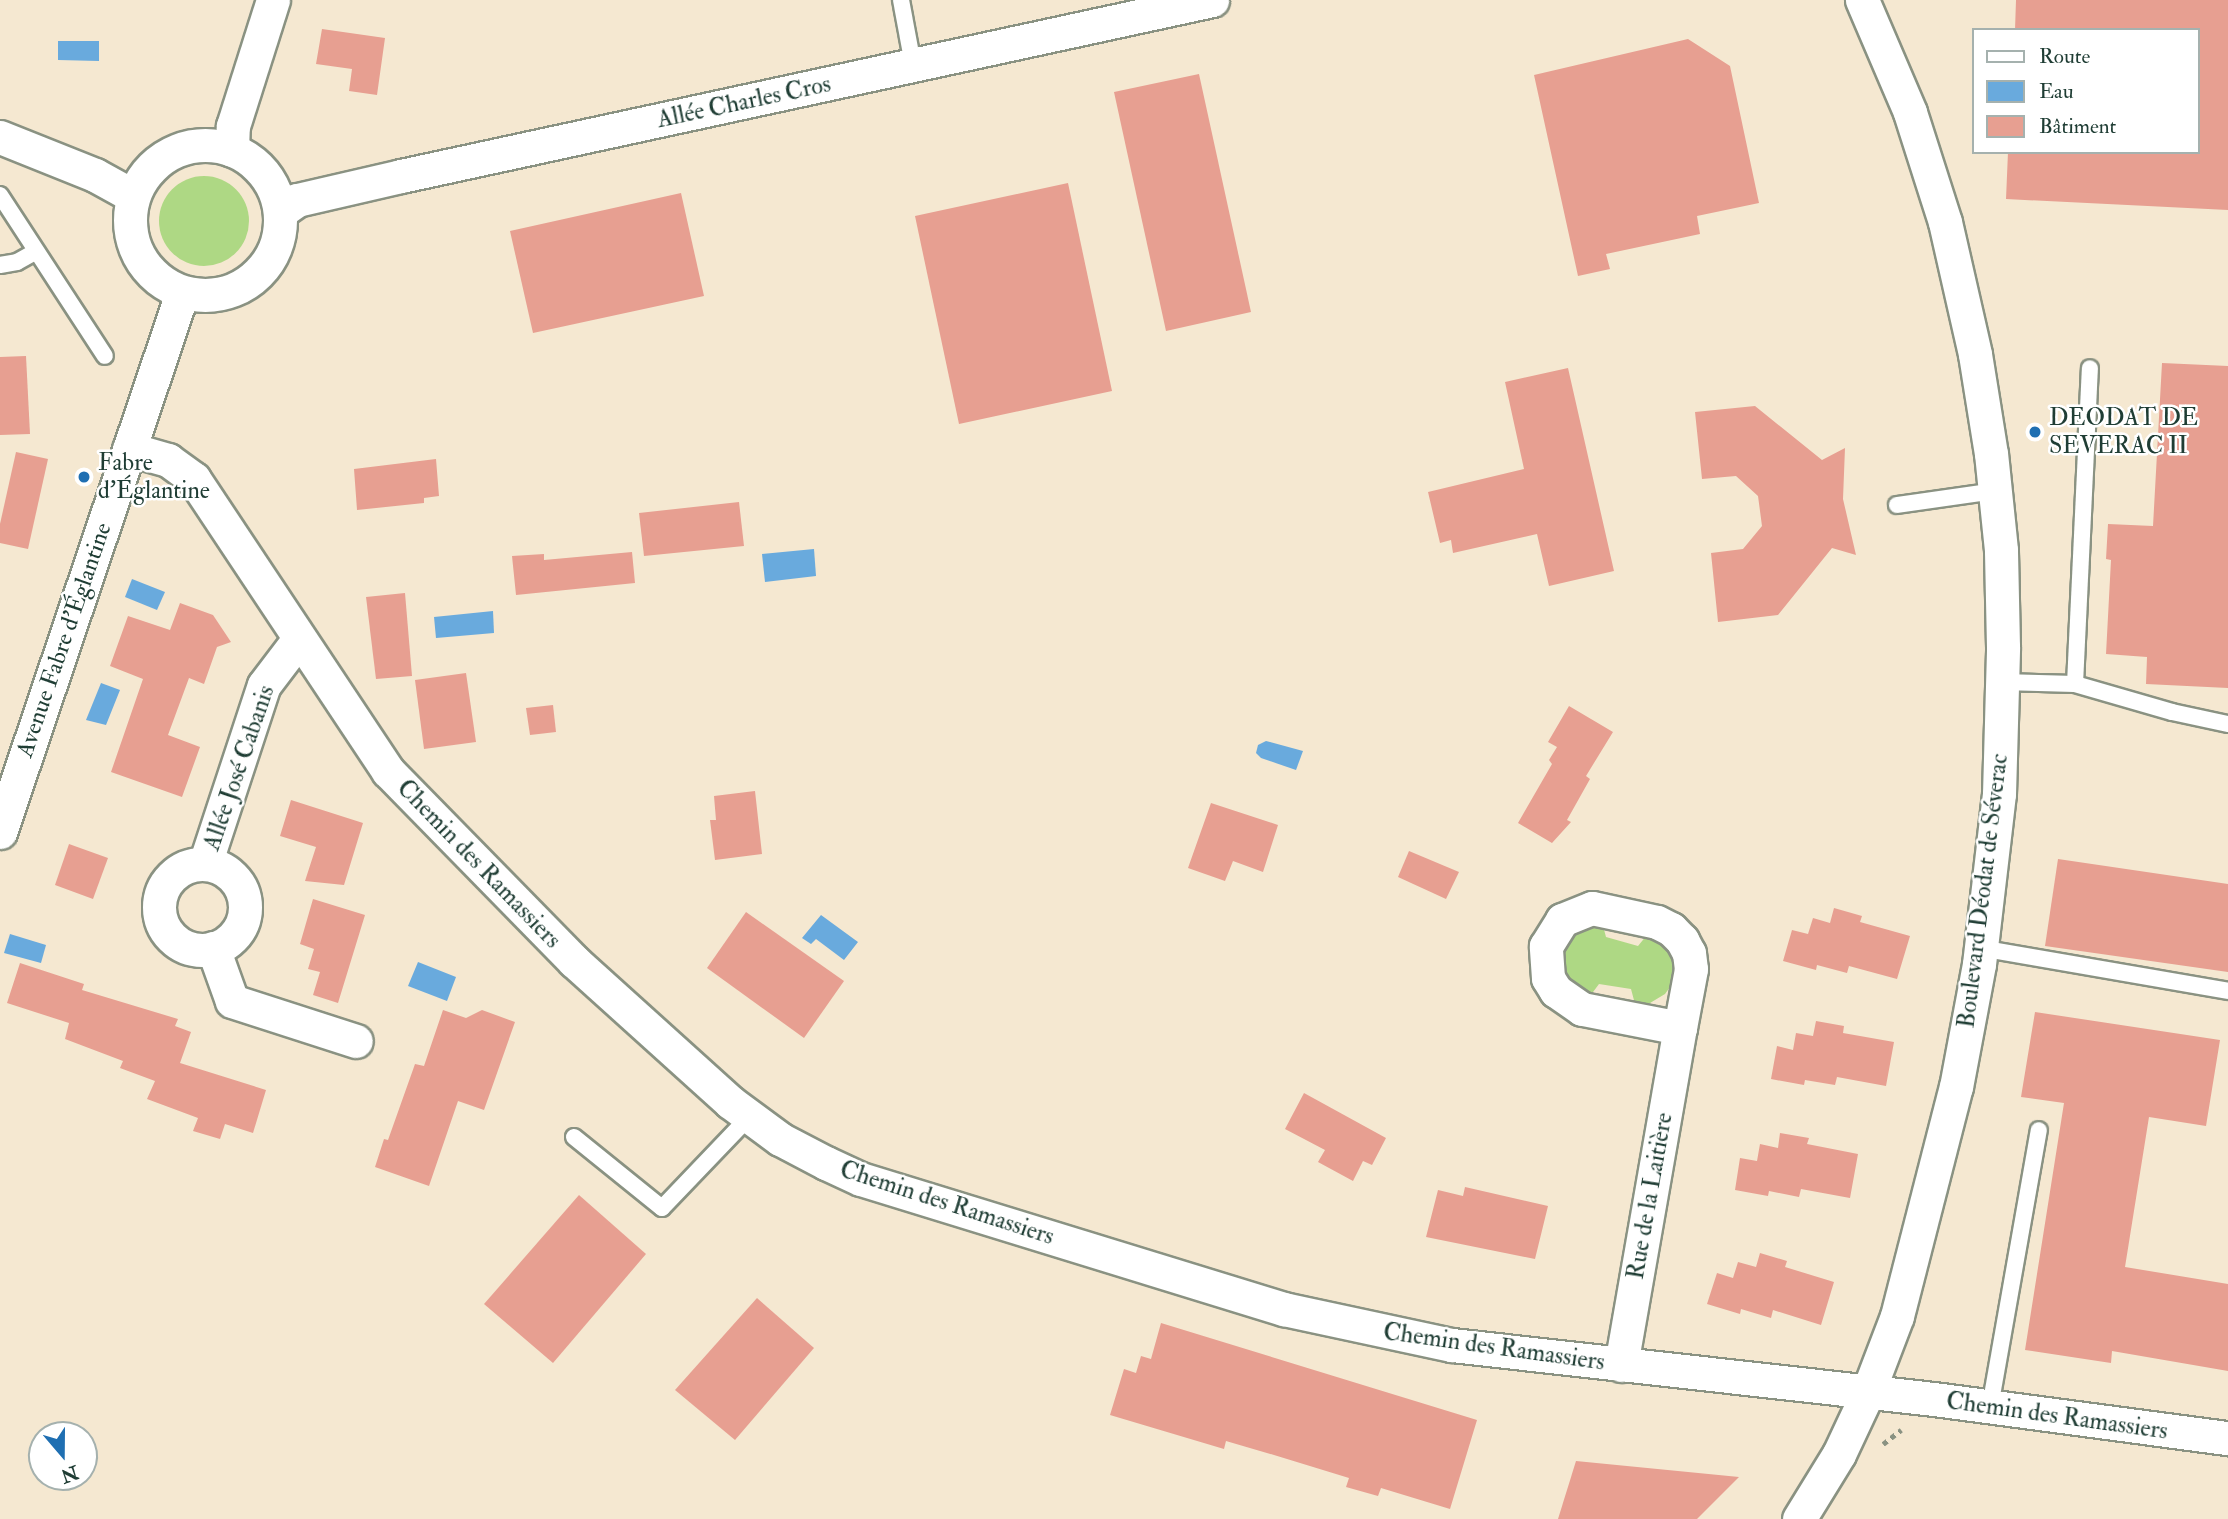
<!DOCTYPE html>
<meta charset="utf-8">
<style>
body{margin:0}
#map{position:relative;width:2228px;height:1519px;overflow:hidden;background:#f5e8d1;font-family:"IM FELL Double Pica",serif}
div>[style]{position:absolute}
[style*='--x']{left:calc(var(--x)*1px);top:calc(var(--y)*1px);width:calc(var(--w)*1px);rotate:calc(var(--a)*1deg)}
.green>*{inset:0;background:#aed884}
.round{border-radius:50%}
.water>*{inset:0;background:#69aadd}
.building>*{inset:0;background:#e79f91}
.path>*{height:4.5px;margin-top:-2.25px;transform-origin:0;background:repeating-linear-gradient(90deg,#8a9282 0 5px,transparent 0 10px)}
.roads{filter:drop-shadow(2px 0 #8a9282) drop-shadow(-2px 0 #8a9282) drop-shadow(0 2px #8a9282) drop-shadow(0 -2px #8a9282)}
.lane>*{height:16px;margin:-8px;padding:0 8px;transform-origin:8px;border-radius:8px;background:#fff}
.street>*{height:33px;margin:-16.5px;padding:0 16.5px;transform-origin:16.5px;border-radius:16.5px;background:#fff}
.street>.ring{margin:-16.5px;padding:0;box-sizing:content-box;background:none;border:33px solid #fff;border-radius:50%}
.dots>*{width:19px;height:19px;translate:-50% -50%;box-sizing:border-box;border:4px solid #fff;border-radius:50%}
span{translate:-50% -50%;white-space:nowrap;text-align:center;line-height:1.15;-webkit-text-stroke:5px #fff;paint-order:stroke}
.street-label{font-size:24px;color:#1f3d34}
.poi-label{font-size:24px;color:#1f3d34}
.left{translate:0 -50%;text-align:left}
.legend{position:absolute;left:1972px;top:28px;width:228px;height:126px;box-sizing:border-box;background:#fff;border:2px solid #a5b1ae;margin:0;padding:9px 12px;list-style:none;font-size:21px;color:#1f3d34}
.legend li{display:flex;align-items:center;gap:14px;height:35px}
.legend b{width:35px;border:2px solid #a5b1ae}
.north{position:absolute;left:28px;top:1421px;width:70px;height:70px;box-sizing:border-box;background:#fff;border:2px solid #a5b1ae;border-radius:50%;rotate:160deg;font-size:19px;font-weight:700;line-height:28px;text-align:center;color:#1f3d34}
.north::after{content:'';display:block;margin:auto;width:24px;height:32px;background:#1f6fb2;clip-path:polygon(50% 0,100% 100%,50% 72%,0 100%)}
</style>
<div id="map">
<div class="green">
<div class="round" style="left:159px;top:176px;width:90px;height:90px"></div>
<div style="clip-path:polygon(1602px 922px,1606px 937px,1638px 946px,1647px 935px,1665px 945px,1676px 964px,1675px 980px,1665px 994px,1650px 1003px,1635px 1004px,1631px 989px,1599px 984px,1590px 996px,1571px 987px,1558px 960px,1568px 933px)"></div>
</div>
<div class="water">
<div style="clip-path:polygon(58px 41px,99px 41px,99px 61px,58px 60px)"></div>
<div style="clip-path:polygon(814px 549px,816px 576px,765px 582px,762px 554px)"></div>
<div style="clip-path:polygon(132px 579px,165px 592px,157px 610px,125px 597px)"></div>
<div style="clip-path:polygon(493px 611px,494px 633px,436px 638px,434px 617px)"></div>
<div style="clip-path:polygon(101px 683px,120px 690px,106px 725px,86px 720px)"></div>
<div style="clip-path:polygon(1266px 741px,1303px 751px,1296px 770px,1261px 758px,1256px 753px,1258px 745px)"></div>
<div style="clip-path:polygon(821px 915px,858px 942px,844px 960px,816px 939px,811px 944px,802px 938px)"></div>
<div style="clip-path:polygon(10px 934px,46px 945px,41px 963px,4px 953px)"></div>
<div style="clip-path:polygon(418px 962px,456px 977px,447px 1001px,408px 986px)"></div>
</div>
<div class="building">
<div style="clip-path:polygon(2016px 0,2228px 0,2228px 210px,2006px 199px,2008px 152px,2198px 152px,2198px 30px,2015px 30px)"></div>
<div style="clip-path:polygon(322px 29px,385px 38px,377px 95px,349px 91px,352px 69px,316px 64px)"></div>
<div style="clip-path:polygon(1688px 39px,1730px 66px,1759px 203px,1697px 216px,1700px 234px,1606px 254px,1610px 269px,1578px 276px,1534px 75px)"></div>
<div style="clip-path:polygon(1199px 74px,1251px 312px,1166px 331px,1114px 92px)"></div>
<div style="clip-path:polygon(1068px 183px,1112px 391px,959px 424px,915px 216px)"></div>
<div style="clip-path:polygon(681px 193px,704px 296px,533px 333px,510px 231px)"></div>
<div style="clip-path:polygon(26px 356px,30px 434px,0 435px,0 357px)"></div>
<div style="clip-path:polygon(2162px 363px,2228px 366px,2228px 688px,2146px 684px,2147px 657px,2106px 654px,2111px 560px,2106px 559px,2108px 524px,2153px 526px)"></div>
<div style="clip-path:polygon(1568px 368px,1614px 571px,1549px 586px,1537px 534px,1453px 553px,1451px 540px,1440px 543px,1428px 492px,1524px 469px,1505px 382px)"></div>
<div style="clip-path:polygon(1755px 406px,1822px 460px,1845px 448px,1843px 499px,1856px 555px,1832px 548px,1778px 615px,1718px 622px,1711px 553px,1743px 549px,1762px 526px,1758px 496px,1736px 476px,1702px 479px,1695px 412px)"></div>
<div style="clip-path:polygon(16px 452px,48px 459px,28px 549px,0 543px,0 524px)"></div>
<div style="clip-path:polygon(436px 459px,439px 496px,424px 498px,424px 503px,357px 510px,354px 469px)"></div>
<div style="clip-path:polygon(739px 502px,744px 546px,644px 556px,639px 513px)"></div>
<div style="clip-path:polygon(632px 552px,635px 583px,516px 595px,512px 556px,544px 554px,544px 560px)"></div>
<div style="clip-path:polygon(405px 593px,412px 676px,376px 679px,366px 597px)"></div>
<div style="clip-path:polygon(180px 603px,213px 615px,231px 642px,217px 647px,204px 684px,189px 678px,168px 735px,200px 747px,182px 797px,111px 772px,143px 679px,110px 666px,128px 616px,170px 630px)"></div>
<div style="clip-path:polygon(466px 673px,476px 742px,424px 749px,415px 680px)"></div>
<div style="clip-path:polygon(553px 705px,556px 732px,530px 735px,526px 708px)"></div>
<div style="clip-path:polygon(1569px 706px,1613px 732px,1586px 776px,1590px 779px,1567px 820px,1571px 822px,1552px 843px,1518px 823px,1552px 764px,1549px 760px,1557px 747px,1548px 742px)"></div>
<div style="clip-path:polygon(755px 791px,762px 854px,715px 860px,710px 820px,716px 820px,714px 796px)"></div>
<div style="clip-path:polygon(291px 800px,363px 823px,344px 885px,305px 881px,316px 847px,280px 836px)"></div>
<div style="clip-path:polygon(1211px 803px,1278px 825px,1263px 872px,1233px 861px,1225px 881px,1188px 868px)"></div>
<div style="clip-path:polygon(69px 844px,108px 858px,93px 899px,55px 885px)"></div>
<div style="clip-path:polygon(1409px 851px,1459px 872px,1446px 899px,1398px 877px)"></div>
<div style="clip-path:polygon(2058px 859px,2228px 884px,2228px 972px,2045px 946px)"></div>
<div style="clip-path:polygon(313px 899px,365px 915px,338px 1003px,313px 995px,320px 972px,308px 969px,314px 949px,300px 944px)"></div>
<div style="clip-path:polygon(1834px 908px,1862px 916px,1860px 922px,1910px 936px,1897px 979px,1849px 966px,1847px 973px,1817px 965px,1816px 970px,1783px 961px,1792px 930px,1808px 934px,1813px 918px,1830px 923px)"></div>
<div style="clip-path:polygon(746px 912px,844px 981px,804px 1038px,707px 968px)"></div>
<div style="clip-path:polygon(20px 963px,84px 984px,82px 990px,178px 1019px,175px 1026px,191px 1032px,180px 1063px,266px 1090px,253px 1133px,225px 1124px,220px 1139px,193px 1131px,198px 1118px,147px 1099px,155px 1081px,120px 1068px,123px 1061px,65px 1039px,69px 1023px,7px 1003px)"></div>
<div style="clip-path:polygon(443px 1010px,466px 1018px,482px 1010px,515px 1022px,484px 1110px,458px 1101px,429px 1186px,375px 1167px,384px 1139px,388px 1140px,415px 1064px,424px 1066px)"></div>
<div style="clip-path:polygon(2035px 1012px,2220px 1040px,2206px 1126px,2149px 1117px,2125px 1267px,2228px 1284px,2228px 1371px,2112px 1351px,2111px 1363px,2025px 1350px,2064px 1103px,2021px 1097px)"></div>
<div style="clip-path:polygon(1816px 1021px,1844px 1026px,1843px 1033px,1894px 1042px,1886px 1086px,1837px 1077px,1835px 1085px,1805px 1080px,1804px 1085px,1771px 1079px,1777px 1046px,1793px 1050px,1796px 1033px,1813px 1036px)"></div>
<div style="clip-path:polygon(1304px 1093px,1386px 1138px,1372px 1165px,1363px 1161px,1353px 1181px,1318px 1162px,1325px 1150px,1285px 1129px)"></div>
<div style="clip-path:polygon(1780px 1133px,1809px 1138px,1807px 1144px,1858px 1154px,1850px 1198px,1801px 1189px,1799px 1197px,1769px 1191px,1768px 1196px,1735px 1190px,1740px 1158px,1757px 1161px,1760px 1144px,1778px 1148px)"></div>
<div style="clip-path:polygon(1465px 1187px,1548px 1206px,1535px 1259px,1426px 1237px,1438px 1190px,1463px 1196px)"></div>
<div style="clip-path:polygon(579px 1195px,646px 1254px,553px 1363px,484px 1304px)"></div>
<div style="clip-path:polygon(1760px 1253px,1787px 1261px,1785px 1267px,1834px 1282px,1821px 1325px,1773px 1310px,1771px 1318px,1741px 1309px,1740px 1314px,1707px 1304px,1717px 1273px,1733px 1278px,1738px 1262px,1756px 1267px)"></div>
<div style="clip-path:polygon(757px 1298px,814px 1348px,735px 1440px,675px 1390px)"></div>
<div style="clip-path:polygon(1161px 1323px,1477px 1420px,1450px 1509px,1381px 1488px,1378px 1496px,1346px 1487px,1349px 1478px,1274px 1455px,1226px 1441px,1224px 1449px,1110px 1415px,1124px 1369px,1136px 1373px,1141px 1356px,1151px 1359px)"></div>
<div style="clip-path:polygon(1576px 1461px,1739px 1477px,1697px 1519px,1558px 1519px)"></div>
</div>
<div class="path">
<div style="--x:1883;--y:1444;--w:23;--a:-38"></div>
</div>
<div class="roads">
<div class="lane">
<div style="--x:901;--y:0;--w:66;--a:79.5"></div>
<div style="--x:0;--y:195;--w:192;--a:56.9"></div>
<div style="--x:0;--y:265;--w:17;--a:-10"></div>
<div style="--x:17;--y:262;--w:21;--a:-29"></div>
<div style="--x:1897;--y:505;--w:99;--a:-8.1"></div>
<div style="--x:2002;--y:682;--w:73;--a:1.6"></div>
<div style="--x:2075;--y:684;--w:101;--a:16.1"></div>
<div style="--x:2172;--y:712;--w:57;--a:12.1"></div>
<div style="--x:2075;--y:684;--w:316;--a:-87.3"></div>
<div style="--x:1980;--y:948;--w:252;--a:9.8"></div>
<div style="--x:574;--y:1137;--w:113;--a:38.9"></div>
<div style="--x:662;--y:1208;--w:124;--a:-46.3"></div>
<div style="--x:1990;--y:1407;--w:281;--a:-80"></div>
</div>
<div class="street">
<div style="--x:0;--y:137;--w:102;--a:21.8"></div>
<div style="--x:95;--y:175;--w:43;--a:28.9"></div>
<div class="ring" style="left:130px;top:145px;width:117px;height:117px"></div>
<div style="--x:232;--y:150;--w:24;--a:-88"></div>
<div style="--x:233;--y:126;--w:132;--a:-72.4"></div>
<div style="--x:280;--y:212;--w:21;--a:-35"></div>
<div style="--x:297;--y:200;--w:107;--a:-13"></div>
<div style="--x:401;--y:176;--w:830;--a:-12.24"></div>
<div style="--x:129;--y:449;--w:41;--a:15.8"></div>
<div style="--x:168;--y:460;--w:32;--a:36"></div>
<div style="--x:194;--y:479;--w:351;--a:56.4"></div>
<div style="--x:388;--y:771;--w:266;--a:45.6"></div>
<div style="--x:574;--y:961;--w:210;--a:42.1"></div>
<div style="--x:730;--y:1102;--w:62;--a:36.5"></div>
<div style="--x:780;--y:1139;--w:52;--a:27.6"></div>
<div style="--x:826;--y:1163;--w:38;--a:25"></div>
<div style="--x:861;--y:1179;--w:443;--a:17.1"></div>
<div style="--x:1284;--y:1309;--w:172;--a:12.1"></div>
<div style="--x:1452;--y:1345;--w:485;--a:6.4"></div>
<div style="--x:1934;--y:1399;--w:297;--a:7.6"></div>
<div style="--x:0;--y:832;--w:569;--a:-71.34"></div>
<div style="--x:205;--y:864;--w:188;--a:-71.8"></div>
<div style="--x:264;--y:685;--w:58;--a:-52.7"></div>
<div class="ring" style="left:159px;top:864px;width:53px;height:53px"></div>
<div style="--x:1592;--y:908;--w:66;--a:12.2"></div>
<div style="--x:1657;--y:922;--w:16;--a:27"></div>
<div style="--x:1671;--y:929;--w:16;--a:45"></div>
<div style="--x:1682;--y:940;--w:15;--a:62"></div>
<div style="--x:1689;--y:953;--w:16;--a:83"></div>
<div style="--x:1691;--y:969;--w:60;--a:100.6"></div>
<div style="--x:1680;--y:1028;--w:100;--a:-169"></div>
<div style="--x:1582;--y:1009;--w:32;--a:-145"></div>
<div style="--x:1556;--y:991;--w:15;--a:-122"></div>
<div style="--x:1548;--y:978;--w:32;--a:-94"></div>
<div style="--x:1546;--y:946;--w:31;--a:-58"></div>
<div style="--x:1562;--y:920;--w:32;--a:-22"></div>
<div style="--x:213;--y:948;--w:56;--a:70.3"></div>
<div style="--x:232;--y:1001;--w:130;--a:17.9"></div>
<div style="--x:1621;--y:1365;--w:342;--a:-80.1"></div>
<div style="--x:1799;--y:1519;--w:76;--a:-58.4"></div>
<div style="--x:1839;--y:1454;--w:68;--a:-64.9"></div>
<div style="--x:1868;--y:1392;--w:81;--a:-69.1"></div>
<div style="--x:1897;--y:1316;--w:236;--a:-75.6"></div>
<div style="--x:1956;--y:1087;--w:125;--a:-79.4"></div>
<div style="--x:1979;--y:964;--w:171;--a:-83.3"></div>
<div style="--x:1999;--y:794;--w:147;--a:-88.4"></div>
<div style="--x:2003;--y:647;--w:97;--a:-91.2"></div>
<div style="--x:2001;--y:550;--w:97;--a:-95.9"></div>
<div style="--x:1991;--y:454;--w:101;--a:-99.1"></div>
<div style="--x:1975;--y:354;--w:135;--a:-102.8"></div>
<div style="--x:1945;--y:222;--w:115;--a:-107.7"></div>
<div style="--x:1910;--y:112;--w:122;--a:-113.2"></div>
</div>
</div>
<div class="dots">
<div style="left:2035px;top:432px;background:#1f6fb2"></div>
<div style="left:84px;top:477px;background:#1f6fb2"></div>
</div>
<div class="street-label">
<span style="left:744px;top:102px;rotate:-12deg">Allée Charles Cros</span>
<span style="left:64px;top:640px;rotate:-71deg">Avenue Fabre d'Églantine</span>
<span style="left:239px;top:768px;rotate:-71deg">Allée José Cabanis</span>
<span style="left:479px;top:864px;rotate:46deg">Chemin des Ramassiers</span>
<span style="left:1983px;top:891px;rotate:-83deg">Boulevard Déodat de Séverac</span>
<span style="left:1650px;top:1196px;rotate:-80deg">Rue de la Laitière</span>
<span style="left:947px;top:1203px;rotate:18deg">Chemin des Ramassiers</span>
<span style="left:1494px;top:1347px;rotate:8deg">Chemin des Ramassiers</span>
<span style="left:2057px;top:1416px;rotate:8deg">Chemin des Ramassiers</span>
</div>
<div class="poi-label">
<span class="left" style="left:2049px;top:432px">DEODAT DE<br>SEVERAC II</span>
<span class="left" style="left:98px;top:477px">Fabre<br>d'Églantine</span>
</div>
<ul class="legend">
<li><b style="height:9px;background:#fff"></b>Route</li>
<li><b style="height:19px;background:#69aadd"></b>Eau</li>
<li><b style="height:19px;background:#e79f91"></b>Bâtiment</li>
</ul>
<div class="north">N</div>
</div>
